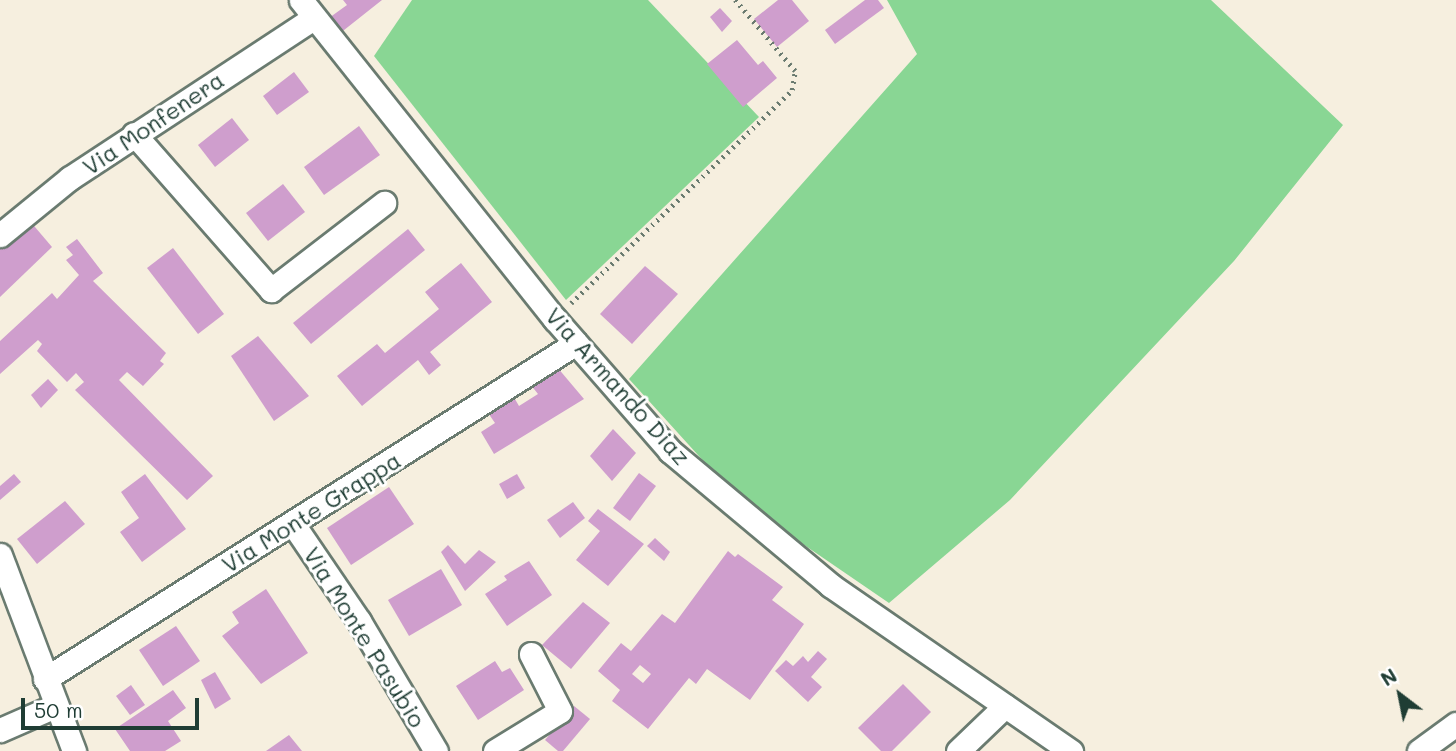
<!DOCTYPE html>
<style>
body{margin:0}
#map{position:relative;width:1456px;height:751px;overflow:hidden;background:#f6efdf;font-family:Mali,sans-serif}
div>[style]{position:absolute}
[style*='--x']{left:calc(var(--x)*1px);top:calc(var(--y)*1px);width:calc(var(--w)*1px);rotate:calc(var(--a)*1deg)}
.green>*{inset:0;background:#89d694}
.building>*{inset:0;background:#cf9ecd}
.path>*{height:4.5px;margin-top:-2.25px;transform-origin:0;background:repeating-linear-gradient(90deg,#6a7b70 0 2px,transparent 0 7px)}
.roads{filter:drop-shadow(2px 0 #6a7b70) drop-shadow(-2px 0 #6a7b70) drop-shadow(0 2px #6a7b70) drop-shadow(0 -2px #6a7b70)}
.street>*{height:23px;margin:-11.5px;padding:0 11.5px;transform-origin:11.5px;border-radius:11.5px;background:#fff}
span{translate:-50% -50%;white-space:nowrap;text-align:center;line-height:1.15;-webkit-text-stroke:6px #fff;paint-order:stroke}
.street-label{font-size:23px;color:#1f3d34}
.north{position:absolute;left:1365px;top:660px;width:70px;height:70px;-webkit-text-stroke:5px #fff;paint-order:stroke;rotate:328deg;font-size:19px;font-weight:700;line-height:28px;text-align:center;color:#1f3d34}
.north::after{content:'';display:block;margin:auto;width:24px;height:32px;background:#1f3d34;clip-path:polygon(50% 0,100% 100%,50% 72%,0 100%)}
.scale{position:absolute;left:21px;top:698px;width:178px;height:32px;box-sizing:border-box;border:4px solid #1f3d34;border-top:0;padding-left:9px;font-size:21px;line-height:24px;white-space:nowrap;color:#1f3d34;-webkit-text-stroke:5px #fff;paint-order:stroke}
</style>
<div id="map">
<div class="green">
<div style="clip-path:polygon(412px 0,648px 0,759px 117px,566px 300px,374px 56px)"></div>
<div style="clip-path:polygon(887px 0,1211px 0,1343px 125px,1234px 261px,1010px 500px,889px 603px,778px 527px,717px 476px,629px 379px,917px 54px)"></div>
</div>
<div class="building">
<div style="clip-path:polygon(343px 0,382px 0,334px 38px,322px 23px,347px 5px)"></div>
<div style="clip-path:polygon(778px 0,792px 0,809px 21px,777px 47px,754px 19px)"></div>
<div style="clip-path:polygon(865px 0,878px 0,884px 8px,835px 44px,825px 30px)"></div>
<div style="clip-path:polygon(720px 8px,732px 21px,722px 32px,710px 17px)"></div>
<div style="clip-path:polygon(737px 40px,758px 65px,763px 61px,777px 78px,743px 107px,707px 64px)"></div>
<div style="clip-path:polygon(294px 72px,309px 92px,277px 115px,263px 96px)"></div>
<div style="clip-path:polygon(232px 118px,249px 140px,215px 167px,198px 145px)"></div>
<div style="clip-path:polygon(359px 126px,380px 155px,324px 195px,304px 167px)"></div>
<div style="clip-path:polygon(283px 184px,305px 212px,268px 241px,246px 213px)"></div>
<div style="clip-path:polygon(29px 220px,52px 247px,0 297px,0 244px)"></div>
<div style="clip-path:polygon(408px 229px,425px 250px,311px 344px,293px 323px)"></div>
<div style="clip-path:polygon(77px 239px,103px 273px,93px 281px,166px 353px,160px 361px,164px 364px,143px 386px,127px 372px,119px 380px,213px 476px,187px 500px,75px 390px,84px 382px,76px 373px,67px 382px,37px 351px,42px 344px,38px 340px,0 374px,0 341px,52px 293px,57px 299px,79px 275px,66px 260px,73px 255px,66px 247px)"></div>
<div style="clip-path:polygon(173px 248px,224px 314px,198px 334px,147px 268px)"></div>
<div style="clip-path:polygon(461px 263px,492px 302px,430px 352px,441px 365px,429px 375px,418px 360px,362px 406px,337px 376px,377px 344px,385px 353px,439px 309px,425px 292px)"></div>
<div style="clip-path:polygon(645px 266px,678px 294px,632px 344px,600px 314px)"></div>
<div style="clip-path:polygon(258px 336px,309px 396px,274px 421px,231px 356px)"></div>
<div style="clip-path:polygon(557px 367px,584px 399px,494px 454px,481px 432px,495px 423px,486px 410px,512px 394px,519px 406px,538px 394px,530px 384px)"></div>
<div style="clip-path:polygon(48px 379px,58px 390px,41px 408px,31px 395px)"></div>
<div style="clip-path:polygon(613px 429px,636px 453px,612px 481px,590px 456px)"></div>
<div style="clip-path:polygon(639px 473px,656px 486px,630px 521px,613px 508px)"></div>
<div style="clip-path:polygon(14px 474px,21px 482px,0 500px,0 486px)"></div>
<div style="clip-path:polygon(145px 474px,186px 529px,142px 562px,120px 532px,139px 518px,121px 492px)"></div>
<div style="clip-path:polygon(517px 474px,525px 488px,507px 499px,499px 484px)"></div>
<div style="clip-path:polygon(389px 487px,414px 524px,351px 565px,327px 528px)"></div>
<div style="clip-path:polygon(65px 501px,85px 524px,37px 564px,17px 539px)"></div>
<div style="clip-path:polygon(573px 502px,585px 518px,560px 538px,547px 520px)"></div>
<div style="clip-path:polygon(598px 509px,644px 544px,608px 586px,576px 560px,600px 531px,588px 521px)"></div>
<div style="clip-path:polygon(655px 538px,670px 552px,664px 561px,647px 546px)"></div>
<div style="clip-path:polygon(448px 545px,465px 564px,479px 550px,496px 562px,465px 591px,441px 552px)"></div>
<div style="clip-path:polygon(evenodd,728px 551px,735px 557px,738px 554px,783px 587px,772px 600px,804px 624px,750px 700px,707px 669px,696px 684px,689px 678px,648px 729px,612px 701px,620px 690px,598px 671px,621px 643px,631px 651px,662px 614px,675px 623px,728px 551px,640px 665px,651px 674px,643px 683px,632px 674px,640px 665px)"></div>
<div style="clip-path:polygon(529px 561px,552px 595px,507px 626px,485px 594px,507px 580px,504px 576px)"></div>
<div style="clip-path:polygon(441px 569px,462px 605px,409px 636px,388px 600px)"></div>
<div style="clip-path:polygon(266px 589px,308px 653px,261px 684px,222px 636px,239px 623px,232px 612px)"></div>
<div style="clip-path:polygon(583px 602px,610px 623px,571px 669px,542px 645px)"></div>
<div style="clip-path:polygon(176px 626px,200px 661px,163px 686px,139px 650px)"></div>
<div style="clip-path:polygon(818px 651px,827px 659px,811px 677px,822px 687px,808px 702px,775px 671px,786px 660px,793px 666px,803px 656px,808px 662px)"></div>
<div style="clip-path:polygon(495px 661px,502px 672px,510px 668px,524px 690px,478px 720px,456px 686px)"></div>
<div style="clip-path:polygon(215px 672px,231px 699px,215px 709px,201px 680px)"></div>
<div style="clip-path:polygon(903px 684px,931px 712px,892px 751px,881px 751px,858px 728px)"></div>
<div style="clip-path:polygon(131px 685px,145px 705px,130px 715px,116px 696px)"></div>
<div style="clip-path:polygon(173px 690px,186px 708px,168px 721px,181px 741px,165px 751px,130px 751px,115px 729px)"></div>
<div style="clip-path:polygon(574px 706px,590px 719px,563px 751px,558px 751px,545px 740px)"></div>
<div style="clip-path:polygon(289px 735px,302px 751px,266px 751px)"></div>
</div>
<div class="path">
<div style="--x:571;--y:303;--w:307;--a:-43.9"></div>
<div style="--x:792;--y:90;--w:19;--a:-81"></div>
<div style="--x:795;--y:71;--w:93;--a:-130.2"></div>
</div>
<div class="roads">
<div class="street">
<div style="--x:301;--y:0;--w:408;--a:51.5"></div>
<div style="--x:555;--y:319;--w:175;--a:48.9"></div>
<div style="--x:670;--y:451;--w:209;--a:39.9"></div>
<div style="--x:830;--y:585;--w:293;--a:34.6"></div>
<div style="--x:134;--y:134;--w:208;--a:48.7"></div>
<div style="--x:271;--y:290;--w:143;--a:-37.6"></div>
<div style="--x:0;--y:235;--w:90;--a:-39.2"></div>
<div style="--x:70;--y:178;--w:290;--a:-33.3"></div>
<div style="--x:293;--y:524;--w:117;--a:55.8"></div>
<div style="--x:359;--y:621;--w:151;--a:59.4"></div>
<div style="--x:0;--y:555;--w:210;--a:69.3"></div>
<div style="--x:45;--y:679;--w:628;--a:-32.32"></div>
<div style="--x:0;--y:730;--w:60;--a:-23.6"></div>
<div style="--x:495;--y:751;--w:76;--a:-31.6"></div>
<div style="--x:560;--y:711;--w:64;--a:-117"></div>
<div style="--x:958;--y:751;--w:65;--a:-43.8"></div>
<div style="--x:1419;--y:751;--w:46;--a:-36.1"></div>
</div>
</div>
<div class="street-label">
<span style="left:153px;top:123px;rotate:-34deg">Via Monfenera</span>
<span style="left:618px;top:386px;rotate:48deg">Via Armando Diaz</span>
<span style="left:311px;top:512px;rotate:-32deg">Via Monte Grappa</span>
<span style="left:365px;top:637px;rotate:58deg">Via Monte Pasubio</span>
</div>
<div class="north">N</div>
<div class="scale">50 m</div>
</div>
